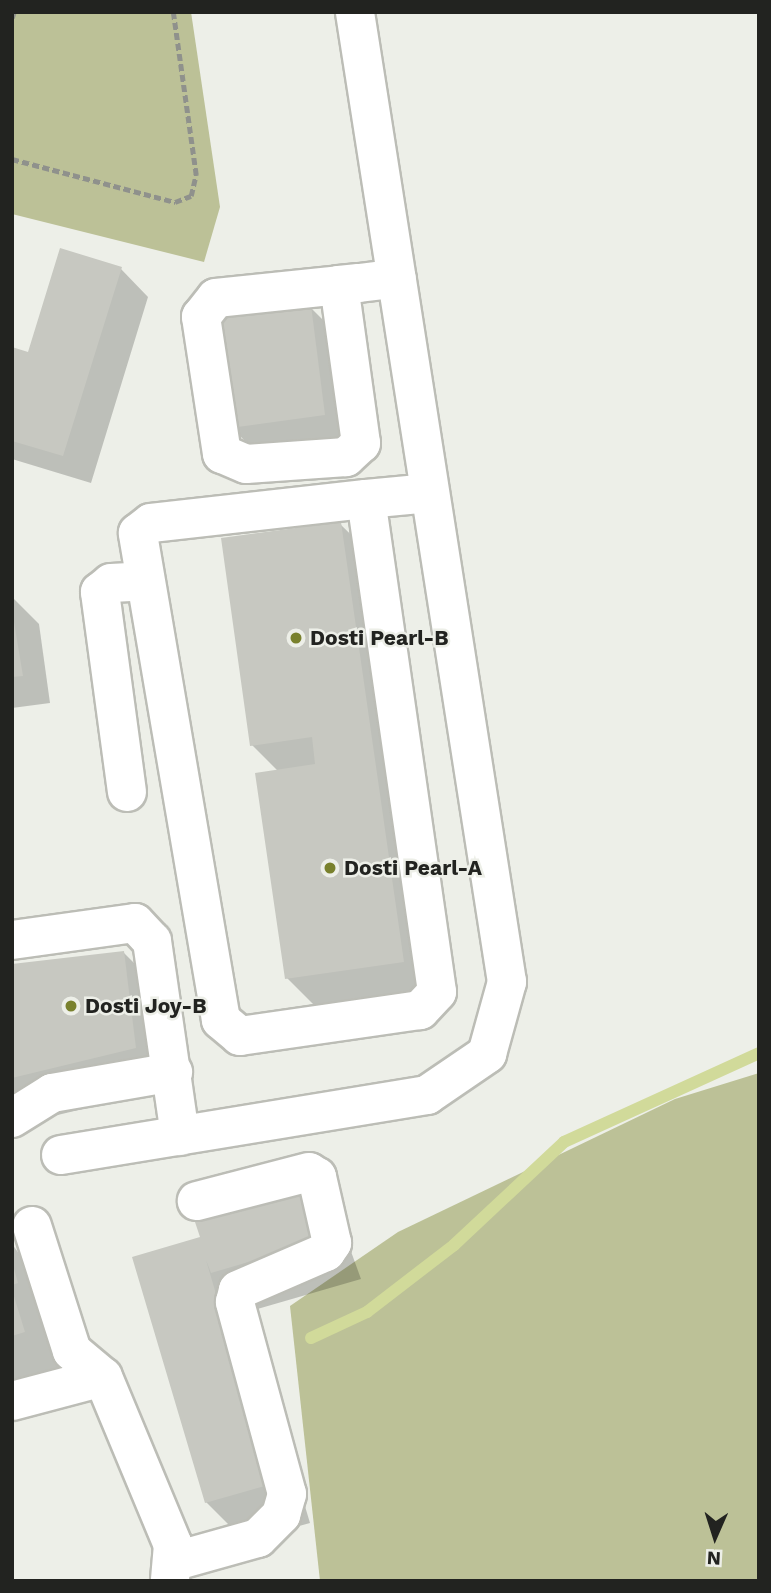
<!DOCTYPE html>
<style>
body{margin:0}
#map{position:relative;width:771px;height:1593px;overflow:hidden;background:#edefe8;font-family:"Work Sans",sans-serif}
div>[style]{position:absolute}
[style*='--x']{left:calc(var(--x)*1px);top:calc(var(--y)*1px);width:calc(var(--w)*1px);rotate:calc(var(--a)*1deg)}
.green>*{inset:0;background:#bcc197}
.shadow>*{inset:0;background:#0003}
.stream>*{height:12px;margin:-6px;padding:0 6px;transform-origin:6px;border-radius:6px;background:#d1da9a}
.building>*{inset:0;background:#c7c8c1}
.path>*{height:4.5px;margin-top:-2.25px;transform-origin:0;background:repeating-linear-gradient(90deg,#8f918c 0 7px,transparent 0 10.5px)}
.roads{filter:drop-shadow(2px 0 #bcbdb6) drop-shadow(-2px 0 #bcbdb6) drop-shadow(0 2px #bcbdb6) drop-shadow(0 -2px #bcbdb6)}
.minor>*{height:38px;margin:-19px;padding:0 19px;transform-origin:19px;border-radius:19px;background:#fff}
.dots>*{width:19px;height:19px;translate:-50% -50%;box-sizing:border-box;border:4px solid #edefe8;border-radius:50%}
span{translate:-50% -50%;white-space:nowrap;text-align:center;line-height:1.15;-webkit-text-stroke:5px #edefe8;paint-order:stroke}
.poi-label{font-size:21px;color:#222320;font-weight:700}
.left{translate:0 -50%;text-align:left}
.frame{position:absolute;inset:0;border:14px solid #222320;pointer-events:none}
.north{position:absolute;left:680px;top:1502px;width:70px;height:70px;-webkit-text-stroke:5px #edefe8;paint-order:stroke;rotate:183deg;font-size:19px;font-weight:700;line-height:28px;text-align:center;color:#222320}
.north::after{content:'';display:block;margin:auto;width:24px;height:32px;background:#222320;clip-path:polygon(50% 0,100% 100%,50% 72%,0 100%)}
</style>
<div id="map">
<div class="green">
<div style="clip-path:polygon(12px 12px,191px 12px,220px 207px,204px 262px,12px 214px)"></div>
<div style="clip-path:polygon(759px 1073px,759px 1581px,320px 1581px,290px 1306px,398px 1232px,675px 1099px)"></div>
</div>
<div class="shadow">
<div style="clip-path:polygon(121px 269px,148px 297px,91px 483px,12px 459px,12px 348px,30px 354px)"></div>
<div style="clip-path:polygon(310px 307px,349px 346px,363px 454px,270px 466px,231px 427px)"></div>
<div style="clip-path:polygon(340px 524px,379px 562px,442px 1001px,326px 1017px,287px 978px,278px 771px,252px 745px)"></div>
<div style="clip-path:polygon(12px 597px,39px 624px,50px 703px,12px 708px)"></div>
<div style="clip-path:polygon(123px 952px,162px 991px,174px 1087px,12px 1126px,12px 966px)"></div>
<div style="clip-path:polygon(340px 1221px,361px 1279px,247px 1312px,310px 1523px,245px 1541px,206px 1502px,135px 1258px)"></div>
<div style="clip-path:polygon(12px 1244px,47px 1292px,63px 1371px,12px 1384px)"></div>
</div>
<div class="stream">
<div style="--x:311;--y:1338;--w:62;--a:-24.9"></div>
<div style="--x:367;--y:1312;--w:110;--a:-37.6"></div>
<div style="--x:454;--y:1245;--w:151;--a:-43.1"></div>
<div style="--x:564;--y:1142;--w:214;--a:-24.5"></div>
</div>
<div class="building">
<div style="clip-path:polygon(60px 248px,122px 267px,63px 456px,12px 441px,12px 347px,28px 352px)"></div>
<div style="clip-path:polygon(311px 305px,325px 415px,230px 428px,215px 318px)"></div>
<div style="clip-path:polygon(341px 522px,404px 962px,285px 979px,255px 773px,315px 764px,312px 737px,250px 746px,221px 538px)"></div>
<div style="clip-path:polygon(12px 610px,23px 676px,12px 677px)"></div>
<div style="clip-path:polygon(124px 951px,136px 1048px,12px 1078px,12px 964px)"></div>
<div style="clip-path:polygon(302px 1180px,324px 1240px,211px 1273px,206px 1260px,272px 1484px,205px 1503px,132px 1257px,200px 1237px,191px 1210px)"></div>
<div style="clip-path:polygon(13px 1265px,18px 1283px,12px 1285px,12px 1266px)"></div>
<div style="clip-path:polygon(12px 1290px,25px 1332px,12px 1336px)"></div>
</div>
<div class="path">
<div style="--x:12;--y:18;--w:6;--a:-72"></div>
<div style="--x:12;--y:159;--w:169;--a:14.8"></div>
<div style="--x:175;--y:202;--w:17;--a:-21"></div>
<div style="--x:191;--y:196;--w:22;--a:-77"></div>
<div style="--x:196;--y:175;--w:165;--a:-98"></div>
</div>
<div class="roads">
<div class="minor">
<div style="--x:339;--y:285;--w:160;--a:82.1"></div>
<div style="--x:361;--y:443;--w:21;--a:137"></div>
<div style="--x:346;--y:457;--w:100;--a:176"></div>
<div style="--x:246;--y:464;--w:26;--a:-157"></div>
<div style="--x:222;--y:454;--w:139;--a:-98.7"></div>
<div style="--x:201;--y:317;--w:24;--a:-52"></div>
<div style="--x:216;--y:298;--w:124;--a:-6"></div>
<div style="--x:339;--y:285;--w:20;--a:-6"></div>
<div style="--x:359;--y:283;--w:38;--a:-7"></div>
<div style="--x:366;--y:499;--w:498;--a:81.8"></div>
<div style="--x:437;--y:992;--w:25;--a:133"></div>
<div style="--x:420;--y:1010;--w:182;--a:171.8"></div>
<div style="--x:240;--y:1036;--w:25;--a:-140"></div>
<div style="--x:221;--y:1020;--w:494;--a:-99.7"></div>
<div style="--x:138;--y:533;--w:16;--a:-38"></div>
<div style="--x:151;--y:523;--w:216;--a:-6.4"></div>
<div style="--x:366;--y:499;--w:64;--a:-5.4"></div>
<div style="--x:127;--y:792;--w:202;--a:-97.7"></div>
<div style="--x:100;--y:592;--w:14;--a:-39"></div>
<div style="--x:111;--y:583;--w:34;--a:-3"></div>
<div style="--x:12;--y:940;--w:124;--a:-7.9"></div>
<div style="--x:135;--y:923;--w:25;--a:47"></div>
<div style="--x:152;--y:941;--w:197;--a:81.8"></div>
<div style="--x:12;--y:1118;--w:47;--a:-32"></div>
<div style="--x:52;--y:1093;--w:123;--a:-9.8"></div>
<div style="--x:61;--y:1155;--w:371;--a:-9.3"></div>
<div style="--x:427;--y:1095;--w:73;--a:-34.3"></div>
<div style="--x:487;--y:1054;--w:75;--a:-74.5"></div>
<div style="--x:507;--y:982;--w:982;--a:-98.91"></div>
<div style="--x:32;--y:1226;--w:131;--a:72.3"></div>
<div style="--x:72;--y:1351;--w:40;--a:40"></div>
<div style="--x:103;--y:1377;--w:182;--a:67.4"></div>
<div style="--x:173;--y:1545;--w:36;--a:95"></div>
<div style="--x:12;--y:1401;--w:94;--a:-14.8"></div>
<div style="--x:172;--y:1562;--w:89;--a:-15.6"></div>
<div style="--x:258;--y:1538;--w:33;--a:-45"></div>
<div style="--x:281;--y:1515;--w:22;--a:-74"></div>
<div style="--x:287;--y:1494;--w:199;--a:-105.2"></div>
<div style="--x:235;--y:1302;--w:12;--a:-76"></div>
<div style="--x:238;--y:1290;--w:96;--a:-23.4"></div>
<div style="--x:326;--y:1252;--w:11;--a:-56"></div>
<div style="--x:332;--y:1243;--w:68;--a:-102.8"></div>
<div style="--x:317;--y:1177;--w:9;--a:-148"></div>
<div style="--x:309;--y:1172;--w:116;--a:165.5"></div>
</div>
</div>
<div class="dots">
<div style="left:296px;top:638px;background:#79812d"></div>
<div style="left:330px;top:868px;background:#79812d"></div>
<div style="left:71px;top:1006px;background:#79812d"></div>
</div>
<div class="poi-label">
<span class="left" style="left:310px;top:638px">Dosti Pearl-B</span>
<span class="left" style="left:344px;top:868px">Dosti Pearl-A</span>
<span class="left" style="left:85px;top:1006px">Dosti Joy-B</span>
</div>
<div class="frame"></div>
<div class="north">N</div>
</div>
